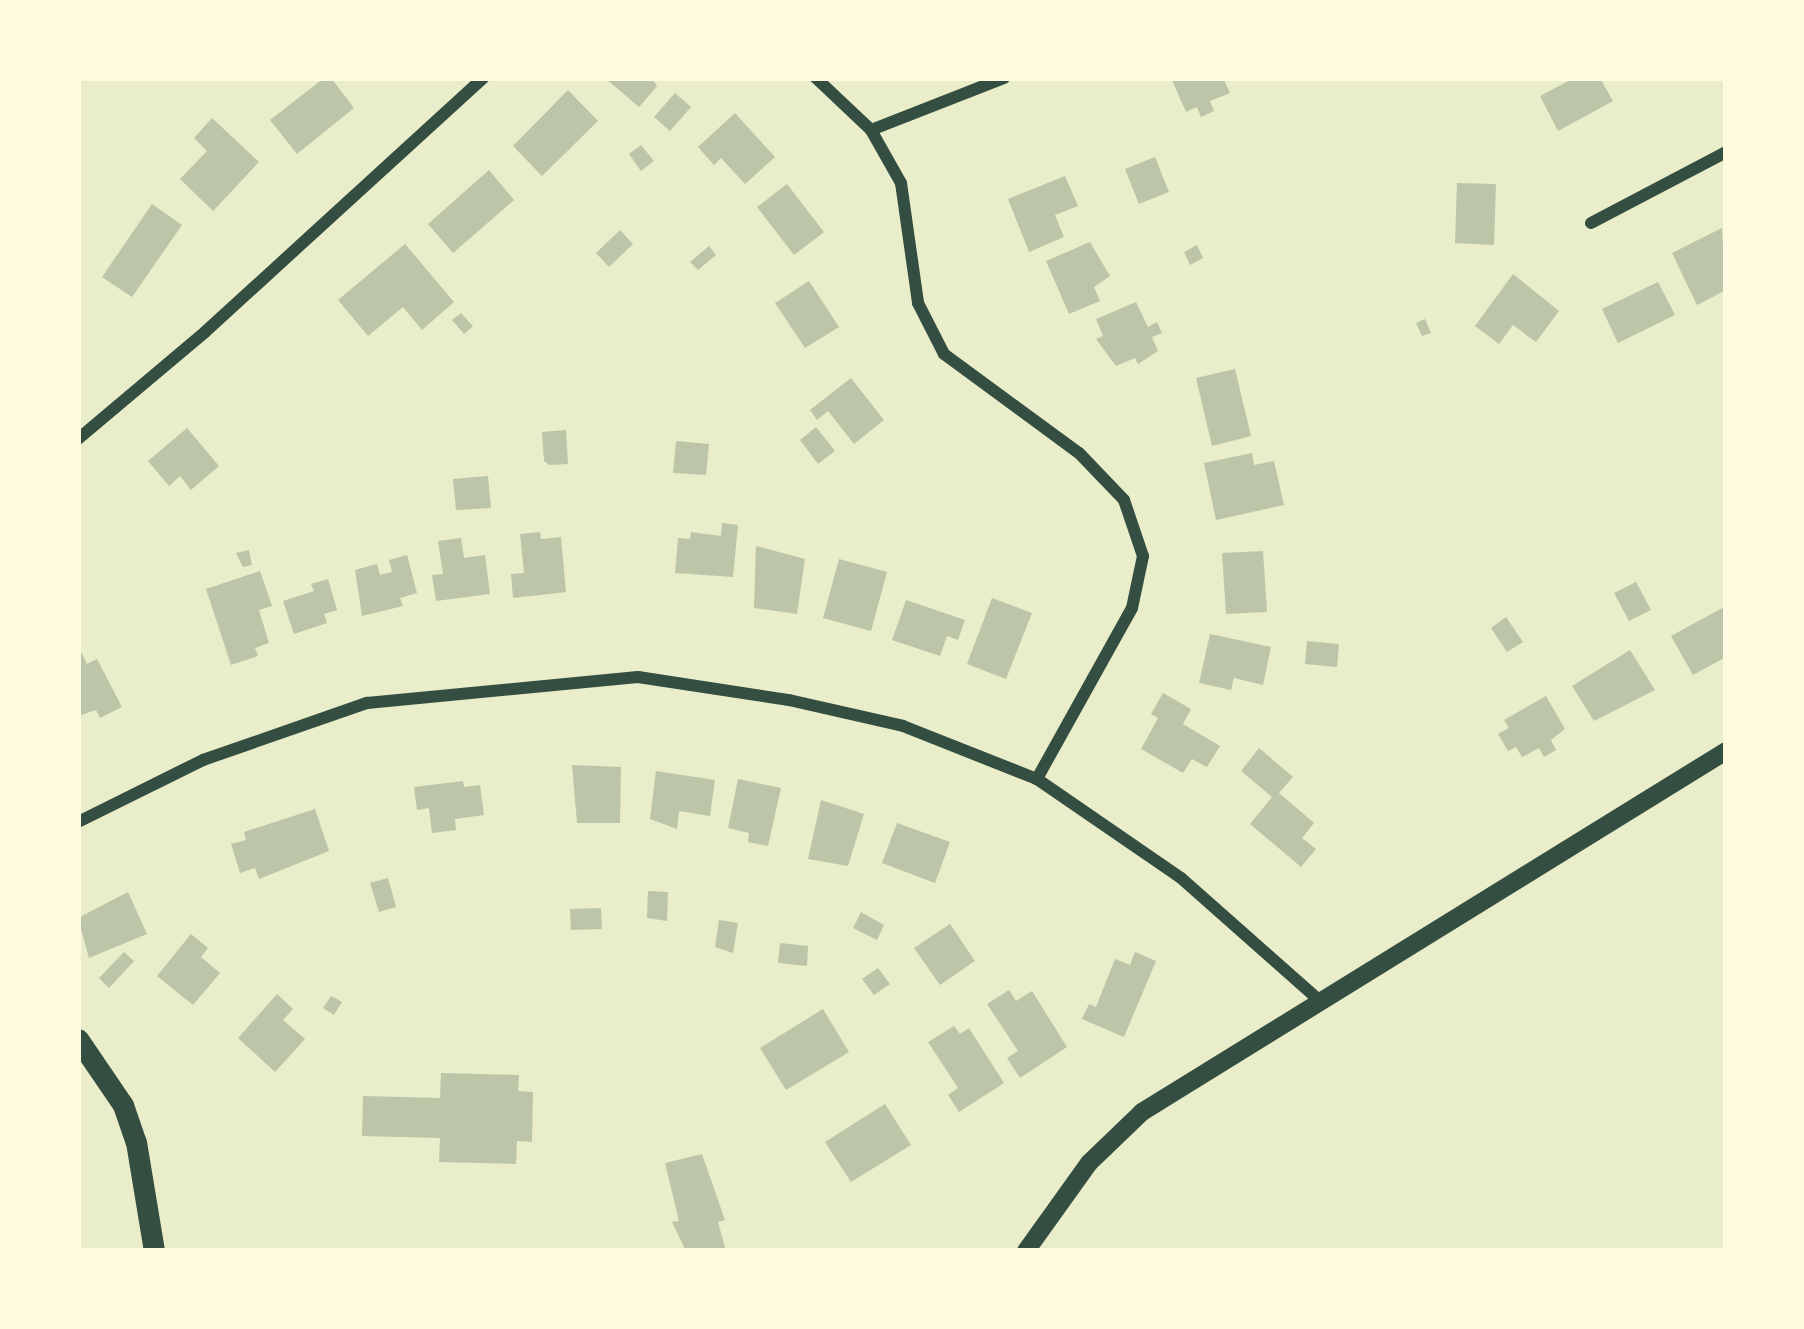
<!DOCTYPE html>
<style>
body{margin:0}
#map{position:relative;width:1804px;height:1329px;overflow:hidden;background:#e9edc9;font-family:"Noto Serif",serif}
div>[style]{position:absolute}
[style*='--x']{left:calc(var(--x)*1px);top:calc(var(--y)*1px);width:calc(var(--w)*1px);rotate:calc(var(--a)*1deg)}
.building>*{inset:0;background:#bcc5a7}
.minor>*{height:12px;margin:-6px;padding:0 6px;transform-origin:6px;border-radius:6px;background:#344e41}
.tertiary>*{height:18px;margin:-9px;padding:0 9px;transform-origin:9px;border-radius:9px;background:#344e41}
.secondary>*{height:21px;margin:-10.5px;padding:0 10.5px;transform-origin:10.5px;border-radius:10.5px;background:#344e41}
span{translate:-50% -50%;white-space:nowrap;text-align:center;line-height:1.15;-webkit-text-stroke:9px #fefae0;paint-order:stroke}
.frame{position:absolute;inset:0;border:81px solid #fefae0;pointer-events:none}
</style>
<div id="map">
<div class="building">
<div style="clip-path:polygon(324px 78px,331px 78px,354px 108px,297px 154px,270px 120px)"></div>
<div style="clip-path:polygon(605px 78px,652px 78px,657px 86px,639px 107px)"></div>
<div style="clip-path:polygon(1171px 78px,1223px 78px,1230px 93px,1210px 101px,1214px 111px,1201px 117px,1197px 107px,1186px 112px)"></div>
<div style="clip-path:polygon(1574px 78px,1600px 78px,1613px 101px,1558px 131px,1540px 96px)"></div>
<div style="clip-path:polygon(568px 90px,598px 121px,542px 176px,513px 146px)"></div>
<div style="clip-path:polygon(675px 93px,691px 107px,670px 131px,654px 117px)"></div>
<div style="clip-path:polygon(735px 113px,775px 157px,745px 184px,721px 158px,714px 165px,698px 147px)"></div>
<div style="clip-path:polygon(212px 118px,259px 162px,213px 211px,180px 179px,207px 151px,194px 138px)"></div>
<div style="clip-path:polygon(641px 145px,654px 161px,641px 171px,629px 154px)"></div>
<div style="clip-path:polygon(1155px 157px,1169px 192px,1139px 204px,1125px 169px)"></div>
<div style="clip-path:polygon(489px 170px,514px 200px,453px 253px,428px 224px)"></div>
<div style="clip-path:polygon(1065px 176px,1078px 206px,1055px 215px,1064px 237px,1029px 252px,1008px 199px)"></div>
<div style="clip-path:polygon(1457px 183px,1496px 184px,1494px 245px,1455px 243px)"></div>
<div style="clip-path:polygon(787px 184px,824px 232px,794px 255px,757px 207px)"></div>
<div style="clip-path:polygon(152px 204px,182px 225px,132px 297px,102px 277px)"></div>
<div style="clip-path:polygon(1722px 228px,1726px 290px,1697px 305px,1672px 253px)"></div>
<div style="clip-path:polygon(620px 230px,633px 244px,609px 267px,596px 253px)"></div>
<div style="clip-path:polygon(1090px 242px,1110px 276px,1094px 287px,1100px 301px,1069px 314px,1046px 261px)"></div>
<div style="clip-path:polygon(405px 244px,454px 302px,422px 330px,403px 307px,368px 336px,338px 300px)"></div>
<div style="clip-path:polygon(1197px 245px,1203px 258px,1190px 265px,1184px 252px)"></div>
<div style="clip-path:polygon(709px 246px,716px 255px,698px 270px,690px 262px)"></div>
<div style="clip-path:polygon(1513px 274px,1559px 311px,1536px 342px,1513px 325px,1499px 344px,1475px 326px)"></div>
<div style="clip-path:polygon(809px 281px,839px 327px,805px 348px,775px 303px)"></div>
<div style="clip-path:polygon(1658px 282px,1675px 315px,1618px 343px,1602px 309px)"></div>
<div style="clip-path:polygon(1136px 302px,1148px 327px,1157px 322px,1162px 333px,1152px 337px,1158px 351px,1138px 364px,1135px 358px,1116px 366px,1096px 339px,1103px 336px,1096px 319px)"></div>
<div style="clip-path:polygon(461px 313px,473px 326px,464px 334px,452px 320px)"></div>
<div style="clip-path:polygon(1425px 319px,1431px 333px,1422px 336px,1416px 323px)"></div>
<div style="clip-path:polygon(1235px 369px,1251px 436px,1212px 446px,1196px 378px)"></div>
<div style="clip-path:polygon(851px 378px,884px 420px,854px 444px,828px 411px,817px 420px,810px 410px)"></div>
<div style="clip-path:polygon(816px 427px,835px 451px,818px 464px,800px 440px)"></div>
<div style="clip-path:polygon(187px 428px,219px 466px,191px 490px,180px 476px,169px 486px,148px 461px)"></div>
<div style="clip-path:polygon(566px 430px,568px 464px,549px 465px,544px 461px,542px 432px)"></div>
<div style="clip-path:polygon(676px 441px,709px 444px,706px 475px,673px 473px)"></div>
<div style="clip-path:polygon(1252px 453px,1254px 465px,1274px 461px,1284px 505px,1216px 520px,1204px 463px)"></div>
<div style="clip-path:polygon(488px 476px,491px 508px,456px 510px,453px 479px)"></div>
<div style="clip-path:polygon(722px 523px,738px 525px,733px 577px,675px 573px,678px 538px,690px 539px,691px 532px,721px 536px)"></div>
<div style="clip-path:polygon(540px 532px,541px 539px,561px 537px,566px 592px,513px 598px,511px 574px,524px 573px,520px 534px)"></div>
<div style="clip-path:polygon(461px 538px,464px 558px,485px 555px,490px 594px,436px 601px,432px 575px,443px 574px,438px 541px)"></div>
<div style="clip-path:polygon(756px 546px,805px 559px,797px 614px,754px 608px)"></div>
<div style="clip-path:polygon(249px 550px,252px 565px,243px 567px,236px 553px)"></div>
<div style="clip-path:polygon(1263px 551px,1267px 612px,1226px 614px,1222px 553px)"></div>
<div style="clip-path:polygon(407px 555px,417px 593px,400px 598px,403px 606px,362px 616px,355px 570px,377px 564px,380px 575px,392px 572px,389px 560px)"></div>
<div style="clip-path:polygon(839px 559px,887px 572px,871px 631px,823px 618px)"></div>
<div style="clip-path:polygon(260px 571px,272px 606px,259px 610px,269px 643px,255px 648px,258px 656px,231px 665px,206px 589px)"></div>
<div style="clip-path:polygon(328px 579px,337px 610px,324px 614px,327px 623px,294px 634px,283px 601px,314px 591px,311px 584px)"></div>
<div style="clip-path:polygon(1636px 582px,1651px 610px,1629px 621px,1614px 593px)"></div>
<div style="clip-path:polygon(992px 598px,1032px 613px,1006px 679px,967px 664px)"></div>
<div style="clip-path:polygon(906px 600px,965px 620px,958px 640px,947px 636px,940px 656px,892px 640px)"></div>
<div style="clip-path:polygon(1726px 606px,1726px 657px,1693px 675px,1671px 636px)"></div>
<div style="clip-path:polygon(1506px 617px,1523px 642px,1507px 652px,1491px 628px)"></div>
<div style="clip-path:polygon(1210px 634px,1271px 647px,1263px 685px,1234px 678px,1231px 690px,1199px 683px)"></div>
<div style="clip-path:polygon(1307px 641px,1339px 644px,1337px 667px,1305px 664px)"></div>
<div style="clip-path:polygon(78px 646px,87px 664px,97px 659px,122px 707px,100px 718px,96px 710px,78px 716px)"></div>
<div style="clip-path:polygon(1630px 650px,1655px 690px,1594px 721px,1572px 686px)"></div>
<div style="clip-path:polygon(1163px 693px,1191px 709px,1183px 724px,1220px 746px,1207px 767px,1192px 759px,1183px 773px,1141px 749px,1158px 718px,1151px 714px)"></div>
<div style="clip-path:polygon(1546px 696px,1565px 729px,1551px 740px,1556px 750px,1544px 757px,1539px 748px,1522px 757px,1516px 747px,1508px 751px,1498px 734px,1509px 728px,1504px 720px)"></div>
<div style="clip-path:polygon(1259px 748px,1293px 777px,1279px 793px,1314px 823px,1302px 838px,1316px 849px,1301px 867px,1250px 824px,1272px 797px,1241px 771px)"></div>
<div style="clip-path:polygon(572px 765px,621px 767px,620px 823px,577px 823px)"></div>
<div style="clip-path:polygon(656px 771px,715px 780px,710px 816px,679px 811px,677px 829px,650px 819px)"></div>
<div style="clip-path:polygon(738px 779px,781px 788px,768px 846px,748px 842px,749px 833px,728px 828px)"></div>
<div style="clip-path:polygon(463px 781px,464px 787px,480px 785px,484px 815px,455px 819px,456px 830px,432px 833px,429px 808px,417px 810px,414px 787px)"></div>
<div style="clip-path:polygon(821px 800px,864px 814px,848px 866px,808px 859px)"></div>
<div style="clip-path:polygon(315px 809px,329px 851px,259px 879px,255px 868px,240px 873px,231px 844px,246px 840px,244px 832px)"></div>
<div style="clip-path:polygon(897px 823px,950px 842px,935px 883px,882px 863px)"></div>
<div style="clip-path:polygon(388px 878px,396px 907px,379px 912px,370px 883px)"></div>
<div style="clip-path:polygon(648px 891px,668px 892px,667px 921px,647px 918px)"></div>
<div style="clip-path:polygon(128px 892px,147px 934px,89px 958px,78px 918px)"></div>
<div style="clip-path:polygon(601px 908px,602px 929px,571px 930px,570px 909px)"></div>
<div style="clip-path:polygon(861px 912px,884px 925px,877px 940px,853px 928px)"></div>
<div style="clip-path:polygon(719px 920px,738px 923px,733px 953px,715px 947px)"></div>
<div style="clip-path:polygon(950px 924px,975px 961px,940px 985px,914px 948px)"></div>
<div style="clip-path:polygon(191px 934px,208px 948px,201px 957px,220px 973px,193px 1005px,157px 976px)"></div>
<div style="clip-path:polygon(780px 943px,808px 946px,807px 966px,778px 963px)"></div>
<div style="clip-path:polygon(124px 952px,134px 961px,109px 988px,99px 978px)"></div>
<div style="clip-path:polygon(1135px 952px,1156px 961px,1124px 1037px,1082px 1019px,1089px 1004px,1096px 1007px,1115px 959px,1130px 965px)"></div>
<div style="clip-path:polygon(878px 968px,890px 984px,874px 995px,862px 979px)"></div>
<div style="clip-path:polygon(1009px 990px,1016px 1001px,1032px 991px,1067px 1047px,1020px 1078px,1007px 1058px,1018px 1051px,987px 1004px)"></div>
<div style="clip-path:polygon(277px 994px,293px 1009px,283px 1020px,305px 1039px,275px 1072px,238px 1038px)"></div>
<div style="clip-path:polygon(331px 996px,342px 1002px,334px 1015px,323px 1008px)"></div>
<div style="clip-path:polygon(823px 1009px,849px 1052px,786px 1090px,760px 1048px)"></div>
<div style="clip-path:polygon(954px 1026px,960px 1034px,969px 1028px,1004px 1083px,959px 1112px,948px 1095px,958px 1088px,928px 1042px)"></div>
<div style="clip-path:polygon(441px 1073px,519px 1075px,518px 1091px,533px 1092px,532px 1142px,517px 1141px,516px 1164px,439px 1162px,440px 1138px,362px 1136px,363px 1096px,440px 1098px)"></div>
<div style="clip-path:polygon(885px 1104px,911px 1145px,851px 1182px,825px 1142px)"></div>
<div style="clip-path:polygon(702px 1154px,725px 1220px,718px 1222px,726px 1251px,686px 1251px,672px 1222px,679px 1221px,665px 1163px)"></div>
</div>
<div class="minor">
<div style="--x:816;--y:78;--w:76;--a:43.4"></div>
<div style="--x:871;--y:130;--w:61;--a:60.5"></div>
<div style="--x:901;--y:183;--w:121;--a:81.9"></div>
<div style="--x:918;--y:303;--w:57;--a:63"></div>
<div style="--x:944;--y:354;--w:167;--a:36.3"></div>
<div style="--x:1079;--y:453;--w:65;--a:46.2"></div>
<div style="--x:1124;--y:500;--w:59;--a:71.3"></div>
<div style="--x:1143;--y:556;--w:53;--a:101.9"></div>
<div style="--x:1132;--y:608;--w:196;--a:119.1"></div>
<div style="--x:871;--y:130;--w:143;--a:-21.4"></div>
<div style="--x:1591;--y:223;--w:153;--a:-27.7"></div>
<div style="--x:78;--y:439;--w:166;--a:-40.1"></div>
<div style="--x:205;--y:332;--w:377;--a:-42.4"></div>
<div style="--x:78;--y:822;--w:140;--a:-26.4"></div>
<div style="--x:203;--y:760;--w:174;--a:-19.2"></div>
<div style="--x:367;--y:703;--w:272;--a:-5.5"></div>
<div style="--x:638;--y:677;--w:153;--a:8.7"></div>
<div style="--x:789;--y:700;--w:117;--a:12.8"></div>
<div style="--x:903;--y:726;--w:144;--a:21.6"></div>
<div style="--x:1037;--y:779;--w:175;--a:34.5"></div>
<div style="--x:1181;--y:878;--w:186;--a:41.5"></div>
</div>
<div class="tertiary">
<div style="--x:1026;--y:1251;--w:108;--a:-54.4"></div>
<div style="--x:1089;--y:1163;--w:74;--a:-43.9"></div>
<div style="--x:1142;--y:1112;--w:687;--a:-31.72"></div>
</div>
<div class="secondary">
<div style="--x:78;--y:1039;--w:80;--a:55.7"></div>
<div style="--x:123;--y:1105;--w:39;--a:71"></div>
<div style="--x:136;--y:1142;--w:110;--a:80.6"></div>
</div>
<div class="frame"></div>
</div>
